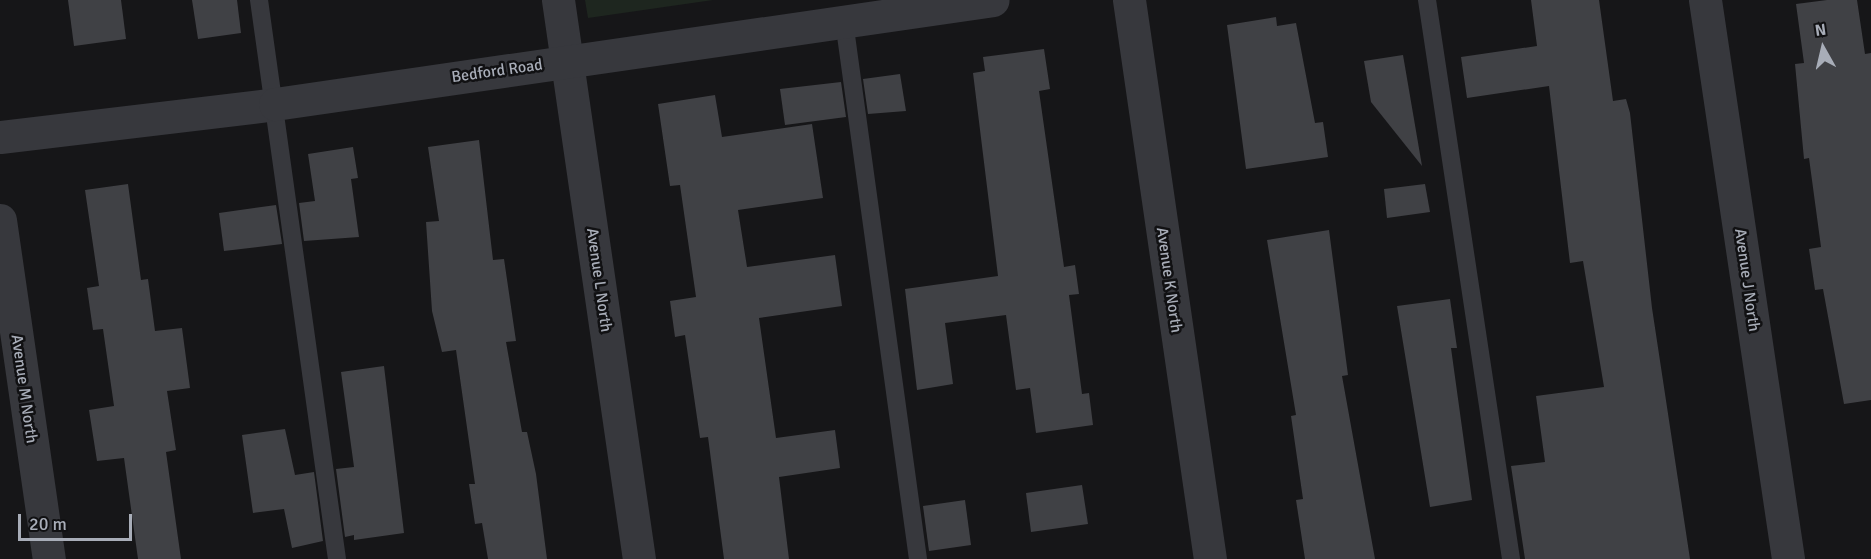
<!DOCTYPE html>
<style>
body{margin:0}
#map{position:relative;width:1871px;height:559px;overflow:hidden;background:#161618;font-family:Signika,sans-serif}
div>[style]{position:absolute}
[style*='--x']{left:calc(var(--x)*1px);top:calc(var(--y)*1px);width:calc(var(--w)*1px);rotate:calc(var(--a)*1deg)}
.green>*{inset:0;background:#1e261f}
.building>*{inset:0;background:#404145}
.lane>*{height:18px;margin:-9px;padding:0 9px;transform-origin:9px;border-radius:9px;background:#37383d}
.street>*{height:33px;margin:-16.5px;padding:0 16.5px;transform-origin:16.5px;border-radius:16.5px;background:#37383d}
span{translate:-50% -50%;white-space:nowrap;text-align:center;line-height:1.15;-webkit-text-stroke:5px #111113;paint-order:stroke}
.street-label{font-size:16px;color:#a8adb8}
.north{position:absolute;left:1793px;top:18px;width:60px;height:60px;-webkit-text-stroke:4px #111113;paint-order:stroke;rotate:352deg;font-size:16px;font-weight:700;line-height:24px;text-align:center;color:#a8adb8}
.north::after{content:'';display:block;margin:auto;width:21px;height:27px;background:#a8adb8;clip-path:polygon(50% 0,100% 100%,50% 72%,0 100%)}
.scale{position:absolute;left:18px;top:514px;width:114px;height:27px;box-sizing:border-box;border:3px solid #a8adb8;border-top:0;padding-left:8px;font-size:18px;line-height:21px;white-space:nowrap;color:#a8adb8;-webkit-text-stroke:4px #111113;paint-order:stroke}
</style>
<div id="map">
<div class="green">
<div style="clip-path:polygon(585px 0,713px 0,588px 18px)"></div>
</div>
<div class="building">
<div style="clip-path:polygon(68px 0,121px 0,126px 39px,74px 46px)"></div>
<div style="clip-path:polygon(192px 0,237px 0,241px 33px,198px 39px)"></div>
<div style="clip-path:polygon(1531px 0,1599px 0,1613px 101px,1626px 99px,1630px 113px,1652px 308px,1690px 559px,1525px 559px,1511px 466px,1545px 462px,1536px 396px,1604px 387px,1583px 261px,1570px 263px,1549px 86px,1467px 98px,1461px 57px,1537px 46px)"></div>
<div style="clip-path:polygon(1827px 0,1857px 0,1865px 54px,1871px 53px,1871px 400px,1844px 404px,1823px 289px,1815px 290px,1809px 249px,1821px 247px,1809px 158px,1804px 159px,1795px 64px,1804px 63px,1796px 4px)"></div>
<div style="clip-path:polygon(1276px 17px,1277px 26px,1296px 23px,1315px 123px,1323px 122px,1328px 157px,1246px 169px,1227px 25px)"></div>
<div style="clip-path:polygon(1044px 49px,1050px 89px,1039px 91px,1064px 267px,1075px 265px,1079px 294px,1069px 295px,1082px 394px,1089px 393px,1093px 425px,1036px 433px,1030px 388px,1016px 390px,1006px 315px,945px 323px,953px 384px,917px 390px,905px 289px,998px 276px,973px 73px,985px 71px,983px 57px)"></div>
<div style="clip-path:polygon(1403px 55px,1422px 166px,1371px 102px,1364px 61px)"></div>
<div style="clip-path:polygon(900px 74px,906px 111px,868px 114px,863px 79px)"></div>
<div style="clip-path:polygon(841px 82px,846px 117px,785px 125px,780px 89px)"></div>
<div style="clip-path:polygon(715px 95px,722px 137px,812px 124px,823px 198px,738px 210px,747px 267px,835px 255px,842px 306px,759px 318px,776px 438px,835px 430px,840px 468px,779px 477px,789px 559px,724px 559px,708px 437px,700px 438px,685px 335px,675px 337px,670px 301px,696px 297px,680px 185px,670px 186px,658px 104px)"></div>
<div style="clip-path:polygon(479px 140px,493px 260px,504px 259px,516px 341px,506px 342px,522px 432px,527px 432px,536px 474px,547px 559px,488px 559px,482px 523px,475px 524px,469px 484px,475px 484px,456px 350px,442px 352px,432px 311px,426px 222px,439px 221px,428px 147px)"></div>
<div style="clip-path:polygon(353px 147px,358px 178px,351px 179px,359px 237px,304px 241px,299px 203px,315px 201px,308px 154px)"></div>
<div style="clip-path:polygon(128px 184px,141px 280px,148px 279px,155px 331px,182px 328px,190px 388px,167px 391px,176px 450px,166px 452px,181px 559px,138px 559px,124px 458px,97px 461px,89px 410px,114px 406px,103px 329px,93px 330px,87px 288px,99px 286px,85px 190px)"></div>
<div style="clip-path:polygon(1425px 184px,1430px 212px,1387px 218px,1384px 189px)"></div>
<div style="clip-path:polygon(276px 205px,282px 244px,224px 251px,219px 213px)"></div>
<div style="clip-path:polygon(1329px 230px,1348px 375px,1342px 376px,1375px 559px,1305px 559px,1296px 500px,1303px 499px,1291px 416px,1296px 415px,1267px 240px)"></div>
<div style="clip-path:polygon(1450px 299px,1457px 348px,1451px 348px,1472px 500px,1430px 507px,1397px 306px)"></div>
<div style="clip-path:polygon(384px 366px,404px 533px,354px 540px,354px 535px,345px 537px,336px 469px,354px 467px,341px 372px)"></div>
<div style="clip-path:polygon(285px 429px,295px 475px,314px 472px,323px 541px,292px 548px,284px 509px,253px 513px,242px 435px)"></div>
<div style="clip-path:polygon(1082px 485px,1088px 524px,1031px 532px,1026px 493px)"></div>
<div style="clip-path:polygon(965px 500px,971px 545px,929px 551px,923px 506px)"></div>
</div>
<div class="lane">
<div style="--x:259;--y:0;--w:564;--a:82.06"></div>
<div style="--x:1427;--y:0;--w:565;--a:81.45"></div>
<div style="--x:844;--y:21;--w:543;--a:82.17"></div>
</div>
<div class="street">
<div style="--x:558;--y:0;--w:565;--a:81.76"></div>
<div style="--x:1129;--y:0;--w:565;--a:81.76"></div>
<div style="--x:1705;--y:0;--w:565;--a:81.55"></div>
<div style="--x:0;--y:137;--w:277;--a:-6.8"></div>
<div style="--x:275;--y:104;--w:725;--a:-8.24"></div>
<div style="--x:0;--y:220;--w:343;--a:81.8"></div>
</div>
<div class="street-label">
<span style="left:497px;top:71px;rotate:-8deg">Bedford Road</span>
<span style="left:599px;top:280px;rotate:82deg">Avenue L North</span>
<span style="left:1169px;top:280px;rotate:82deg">Avenue K North</span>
<span style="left:1747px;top:280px;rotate:82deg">Avenue J North</span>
<span style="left:24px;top:389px;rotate:82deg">Avenue M North</span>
</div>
<div class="north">N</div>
<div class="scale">20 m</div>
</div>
